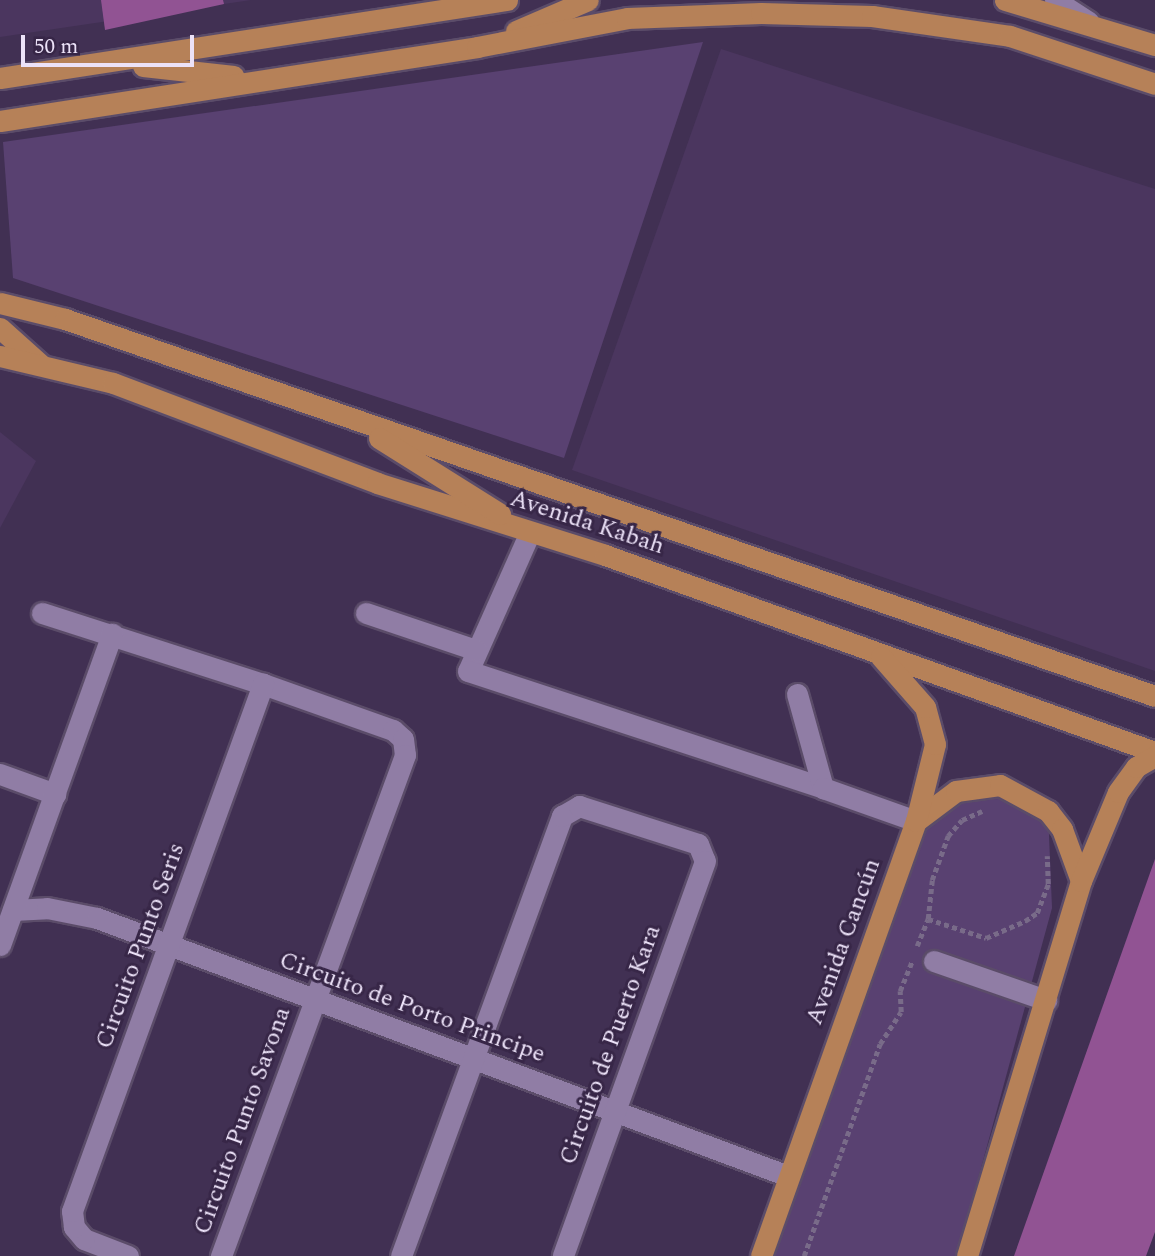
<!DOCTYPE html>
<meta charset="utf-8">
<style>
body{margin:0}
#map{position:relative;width:1155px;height:1256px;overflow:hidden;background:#413053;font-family:Spectral,serif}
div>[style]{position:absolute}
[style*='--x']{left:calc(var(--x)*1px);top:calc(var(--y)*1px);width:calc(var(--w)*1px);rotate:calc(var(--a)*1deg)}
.built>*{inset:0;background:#4b365f}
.green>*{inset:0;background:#594171}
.building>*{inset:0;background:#915393}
.path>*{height:4.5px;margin-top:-2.25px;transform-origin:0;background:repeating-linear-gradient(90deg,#796b89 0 5px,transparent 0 8.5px)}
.roads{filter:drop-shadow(2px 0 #5b4c69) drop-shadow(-2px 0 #5b4c69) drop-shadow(0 2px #5b4c69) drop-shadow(0 -2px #5b4c69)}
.minor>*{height:21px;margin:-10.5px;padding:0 10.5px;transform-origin:10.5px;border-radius:10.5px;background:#907da5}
.major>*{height:21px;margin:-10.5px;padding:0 10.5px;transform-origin:10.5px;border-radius:10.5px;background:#b68158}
span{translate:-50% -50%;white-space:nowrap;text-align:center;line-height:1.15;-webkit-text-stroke:6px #372647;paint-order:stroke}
.street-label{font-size:24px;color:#ece2f8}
.scale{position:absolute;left:21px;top:35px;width:173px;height:32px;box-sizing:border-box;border:4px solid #ece2f8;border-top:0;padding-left:9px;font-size:21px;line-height:24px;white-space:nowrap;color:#ece2f8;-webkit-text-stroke:5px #372647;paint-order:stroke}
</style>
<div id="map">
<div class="built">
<div style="clip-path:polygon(0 0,251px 0,0 37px)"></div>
<div style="clip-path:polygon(721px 49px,1155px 189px,1155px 671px,572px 470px)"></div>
<div style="clip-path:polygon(0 432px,36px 461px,0 528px)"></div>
</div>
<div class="green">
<div style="clip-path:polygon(703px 42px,564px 458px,13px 278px,3px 142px)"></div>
<div style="clip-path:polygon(990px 786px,1048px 811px,1052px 908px,957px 1256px,764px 1256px,916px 821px)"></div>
</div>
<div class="building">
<div style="clip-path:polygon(101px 0,223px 0,224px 4px,105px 30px)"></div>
<div style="clip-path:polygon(1155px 859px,1155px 1232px,1146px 1256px,1014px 1256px)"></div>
</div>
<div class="path">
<div style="--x:928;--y:919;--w:61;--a:18.1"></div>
<div style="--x:986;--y:938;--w:43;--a:-23.6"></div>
<div style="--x:1025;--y:921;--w:14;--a:-34"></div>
<div style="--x:1037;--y:913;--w:31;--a:-69"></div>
<div style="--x:1048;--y:884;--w:28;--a:-92"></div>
<div style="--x:917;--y:946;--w:29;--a:-68"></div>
<div style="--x:928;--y:919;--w:39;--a:-84"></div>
<div style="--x:932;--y:880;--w:47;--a:-70"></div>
<div style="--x:948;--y:836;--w:21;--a:-49"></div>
<div style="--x:962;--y:820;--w:22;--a:-24"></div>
<div style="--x:804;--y:1256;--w:225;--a:-70.3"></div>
<div style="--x:880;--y:1044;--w:38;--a:-57"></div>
<div style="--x:901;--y:1012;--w:21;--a:-93"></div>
<div style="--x:900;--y:991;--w:32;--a:-68"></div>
</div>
<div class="roads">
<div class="minor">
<div style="--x:1055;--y:0;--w:40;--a:32.9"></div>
<div style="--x:530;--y:532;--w:152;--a:114"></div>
<div style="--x:468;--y:671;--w:374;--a:18.2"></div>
<div style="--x:42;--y:613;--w:232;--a:17.8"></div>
<div style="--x:263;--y:684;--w:138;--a:19.5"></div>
<div style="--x:393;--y:730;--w:13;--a:42"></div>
<div style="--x:403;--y:739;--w:16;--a:83"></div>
<div style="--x:405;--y:755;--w:534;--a:110.17"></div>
<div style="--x:366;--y:613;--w:116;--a:18.6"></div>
<div style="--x:797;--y:694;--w:98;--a:74.5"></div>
<div style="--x:823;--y:788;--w:99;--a:19.5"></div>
<div style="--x:0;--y:774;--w:59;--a:20"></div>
<div style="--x:13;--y:910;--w:34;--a:-3"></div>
<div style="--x:47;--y:908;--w:51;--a:11.3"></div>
<div style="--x:97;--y:918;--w:738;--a:20.47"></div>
<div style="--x:0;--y:945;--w:331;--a:-70.2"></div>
<div style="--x:934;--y:961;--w:119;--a:19.2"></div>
<div style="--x:128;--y:1256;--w:47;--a:-158.9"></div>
<div style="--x:84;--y:1239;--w:16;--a:-130"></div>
<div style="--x:74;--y:1227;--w:16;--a:-97"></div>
<div style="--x:72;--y:1211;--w:561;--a:-70.08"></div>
<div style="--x:401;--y:1256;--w:469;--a:-69.9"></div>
<div style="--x:562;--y:816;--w:20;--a:-30"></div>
<div style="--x:579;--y:806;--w:125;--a:17.7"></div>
<div style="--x:698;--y:844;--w:18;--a:68"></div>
<div style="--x:705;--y:861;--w:420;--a:109.8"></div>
</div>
<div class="major">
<div style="--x:1005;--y:0;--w:157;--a:16.7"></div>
<div style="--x:516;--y:31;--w:78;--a:-23.3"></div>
<div style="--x:143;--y:66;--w:91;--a:6.3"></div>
<div style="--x:0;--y:78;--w:513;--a:-8.75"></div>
<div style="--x:0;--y:121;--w:483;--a:-8.8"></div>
<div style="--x:477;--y:47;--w:153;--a:-10.9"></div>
<div style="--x:627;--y:18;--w:134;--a:-2.1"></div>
<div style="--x:761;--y:13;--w:111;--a:1.5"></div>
<div style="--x:872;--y:16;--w:139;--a:8.2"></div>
<div style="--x:1010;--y:36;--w:153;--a:18.3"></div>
<div style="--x:0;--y:303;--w:67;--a:13.8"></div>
<div style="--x:65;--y:319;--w:1153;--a:19.08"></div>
<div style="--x:0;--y:328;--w:54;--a:42"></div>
<div style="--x:0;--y:356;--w:116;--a:13.4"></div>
<div style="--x:113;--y:383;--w:282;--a:20.7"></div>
<div style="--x:377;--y:483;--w:239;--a:17.5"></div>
<div style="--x:605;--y:555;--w:584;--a:19.71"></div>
<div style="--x:379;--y:438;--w:143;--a:32.1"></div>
<div style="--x:916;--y:821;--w:50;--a:-36.9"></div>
<div style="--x:956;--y:791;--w:44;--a:-7.8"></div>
<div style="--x:1000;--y:785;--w:55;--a:28.4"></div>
<div style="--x:1048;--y:811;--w:23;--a:52"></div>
<div style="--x:1062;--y:829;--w:55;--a:69.9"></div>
<div style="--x:761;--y:1256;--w:462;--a:-70.4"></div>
<div style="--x:916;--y:821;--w:79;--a:-76.1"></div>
<div style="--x:935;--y:744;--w:38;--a:-105"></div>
<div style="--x:925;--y:707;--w:67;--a:-131.3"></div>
<div style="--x:967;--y:1256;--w:392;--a:-73.1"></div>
<div style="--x:1081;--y:881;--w:96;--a:-67.4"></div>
<div style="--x:1118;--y:792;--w:31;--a:-54"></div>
<div style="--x:1136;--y:767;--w:22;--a:-30"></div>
</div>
</div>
<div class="street-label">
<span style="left:587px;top:523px;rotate:18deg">Avenida Kabah</span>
<span style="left:844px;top:942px;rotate:-70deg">Avenida Cancún</span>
<span style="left:141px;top:946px;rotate:-70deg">Circuito Punto Seris</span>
<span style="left:412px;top:1008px;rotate:20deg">Circuito de Porto Principe</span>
<span style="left:611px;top:1045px;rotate:-70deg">Circuito de Puerto Kara</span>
<span style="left:243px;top:1121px;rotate:-70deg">Circuito Punto Savona</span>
</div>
<div class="scale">50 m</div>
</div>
